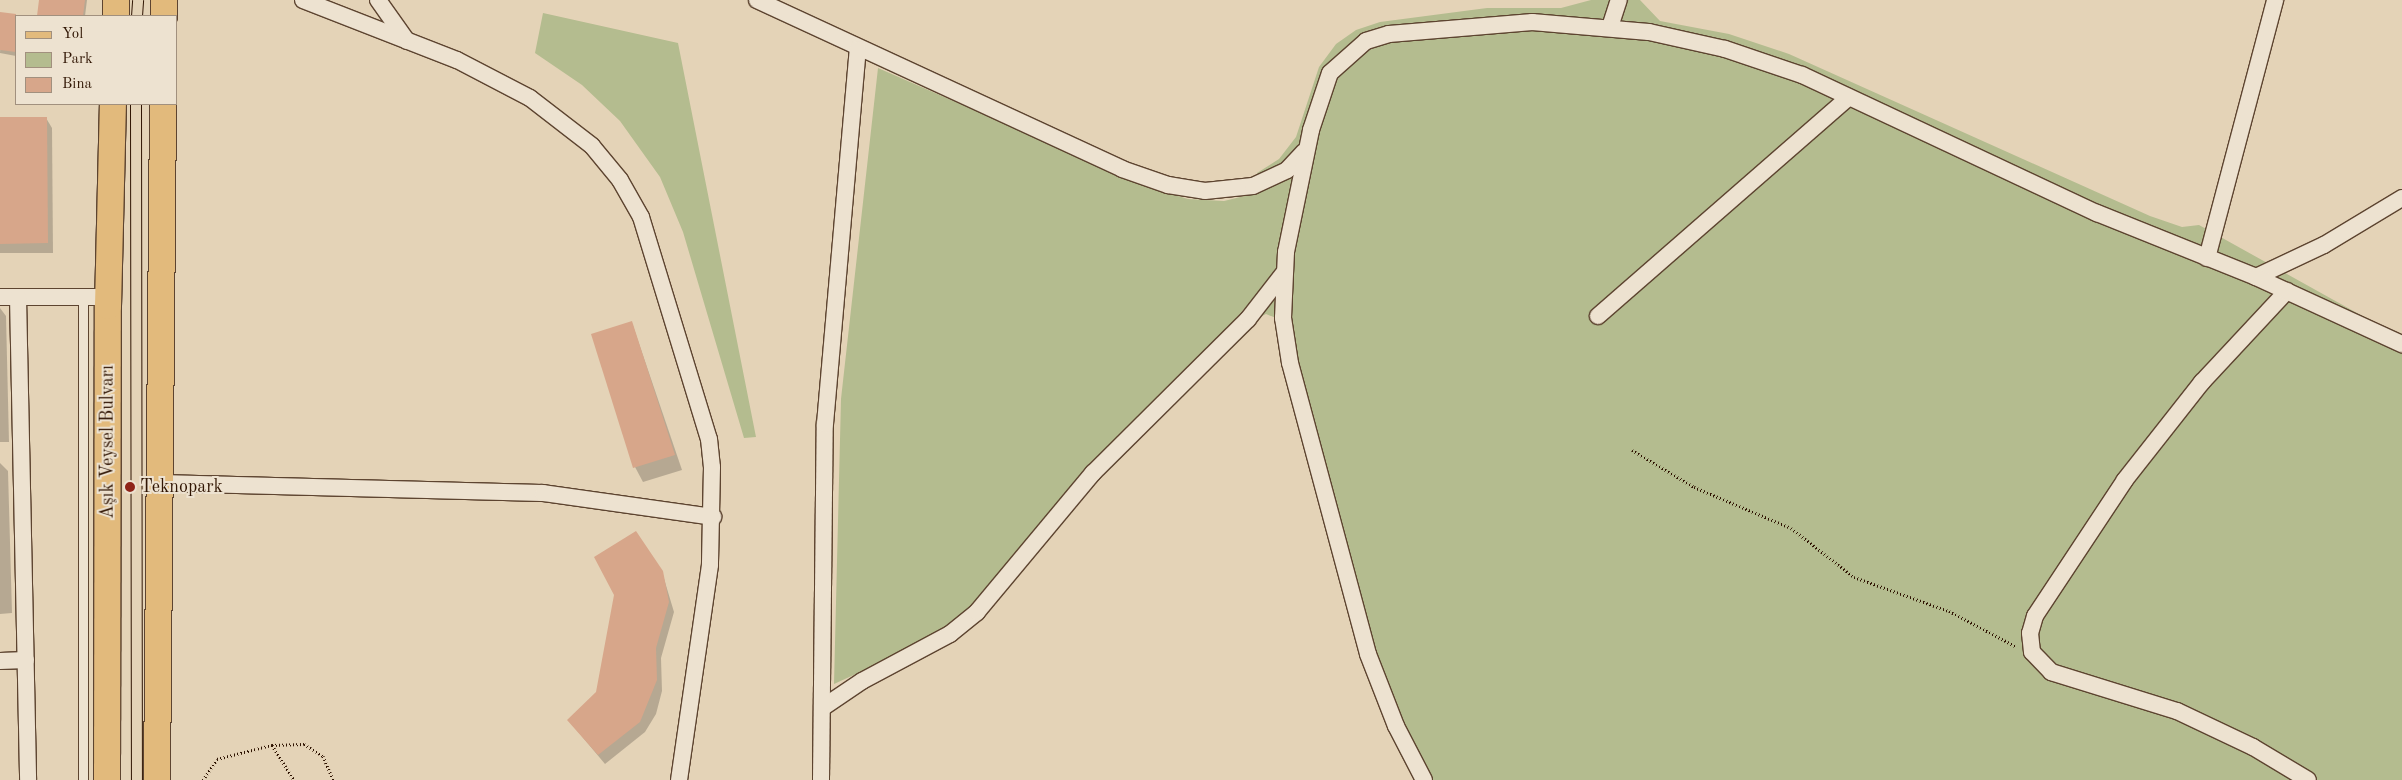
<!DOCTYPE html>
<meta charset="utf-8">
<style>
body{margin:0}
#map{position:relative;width:2402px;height:780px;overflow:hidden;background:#e4d3b7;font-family:"Old Standard TT",serif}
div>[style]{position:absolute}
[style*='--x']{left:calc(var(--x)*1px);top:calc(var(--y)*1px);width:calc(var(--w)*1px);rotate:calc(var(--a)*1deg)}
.green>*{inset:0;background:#b4bc8f}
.shadow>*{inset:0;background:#0003}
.building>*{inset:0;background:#d7a68a}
.path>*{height:3px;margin-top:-1.5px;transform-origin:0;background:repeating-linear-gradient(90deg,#301503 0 1px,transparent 0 3.5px)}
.roads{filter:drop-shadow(1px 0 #5d4430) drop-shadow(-1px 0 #5d4430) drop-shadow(0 1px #5d4430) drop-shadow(0 -1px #5d4430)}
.lane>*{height:9px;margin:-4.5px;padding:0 4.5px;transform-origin:4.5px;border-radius:4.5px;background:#ede2d0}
.street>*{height:16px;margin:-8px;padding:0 8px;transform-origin:8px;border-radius:8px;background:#ede2d0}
.primary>*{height:26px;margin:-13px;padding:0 13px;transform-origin:13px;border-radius:13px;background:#e2ba7c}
.tram>*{height:1px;margin:-0.5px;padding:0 0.5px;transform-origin:0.5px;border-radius:0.5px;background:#301503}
.dots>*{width:14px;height:14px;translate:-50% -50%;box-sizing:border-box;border:2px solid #ede2d0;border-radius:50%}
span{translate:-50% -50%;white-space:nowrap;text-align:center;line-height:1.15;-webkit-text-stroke:4px #ede2d0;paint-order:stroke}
.street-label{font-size:18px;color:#301503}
.poi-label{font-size:18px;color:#301503}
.left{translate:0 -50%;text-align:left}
.legend{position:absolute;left:15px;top:15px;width:162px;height:90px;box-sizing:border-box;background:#ede2d0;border:1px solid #a1907e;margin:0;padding:6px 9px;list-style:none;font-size:15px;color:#301503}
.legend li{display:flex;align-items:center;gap:10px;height:25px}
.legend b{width:25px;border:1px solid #a1907e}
</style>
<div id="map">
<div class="green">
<div style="clip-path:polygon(1591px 0,1640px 0,1660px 21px,1729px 34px,1789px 54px,2150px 216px,2182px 227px,2199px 225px,2402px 338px,2402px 780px,1421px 780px,1400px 741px,1276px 318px,1266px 314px,1260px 317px,1249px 304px,1015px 556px,977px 604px,928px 641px,834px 684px,841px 399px,878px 68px,1155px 189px,1188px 199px,1224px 201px,1261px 192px,1257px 173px,1279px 159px,1296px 137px,1319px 67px,1336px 44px,1356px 30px,1380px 22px,1487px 8px,1561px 8px)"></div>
<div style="clip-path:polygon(543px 13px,678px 43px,756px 437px,744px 438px,683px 232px,660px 177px,620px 121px,582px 85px,535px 53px)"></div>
</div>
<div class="shadow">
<div style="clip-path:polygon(40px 0,87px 0,85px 16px,38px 16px)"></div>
<div style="clip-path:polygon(2px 14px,27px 16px,16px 16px,16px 56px,0 53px)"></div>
<div style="clip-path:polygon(0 118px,46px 118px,52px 128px,53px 253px,0 253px)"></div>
<div style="clip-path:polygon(0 308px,6px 316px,9px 442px,0 442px)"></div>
<div style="clip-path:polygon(632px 323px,682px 470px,643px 482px,635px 467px)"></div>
<div style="clip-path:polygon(0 463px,8px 471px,12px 613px,0 614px)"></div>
<div style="clip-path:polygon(662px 572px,674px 612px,661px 658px,662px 691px,656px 714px,645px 732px,605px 764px,569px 721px,597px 693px)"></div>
</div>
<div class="building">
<div style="clip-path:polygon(39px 0,85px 0,83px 16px,37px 16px)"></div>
<div style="clip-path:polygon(0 12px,16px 14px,16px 52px,0 50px)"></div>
<div style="clip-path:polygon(0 117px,47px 117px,48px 243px,0 244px)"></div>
<div style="clip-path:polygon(632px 321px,675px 455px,633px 468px,591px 334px)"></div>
<div style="clip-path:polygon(636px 531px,663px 571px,669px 602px,656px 648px,657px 680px,640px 722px,598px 755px,567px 720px,596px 692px,614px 595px,594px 557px)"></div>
</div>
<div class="path">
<div style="--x:1632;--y:450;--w:72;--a:30.8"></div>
<div style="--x:1694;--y:487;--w:105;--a:22.9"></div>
<div style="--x:1791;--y:528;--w:80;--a:37.9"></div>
<div style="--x:1854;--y:577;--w:101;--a:19.7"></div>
<div style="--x:1949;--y:611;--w:75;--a:27.9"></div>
<div style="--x:272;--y:745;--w:41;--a:57.8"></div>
<div style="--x:203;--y:780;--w:25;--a:-56"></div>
<div style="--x:217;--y:759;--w:57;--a:-14.3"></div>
<div style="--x:272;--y:745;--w:32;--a:-2"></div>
<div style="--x:304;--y:744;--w:22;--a:32"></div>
<div style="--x:323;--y:756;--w:26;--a:67"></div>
</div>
<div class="roads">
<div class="lane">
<div style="--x:83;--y:780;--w:483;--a:-90"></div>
</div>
<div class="street">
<div style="--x:303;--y:0;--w:165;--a:21.3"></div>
<div style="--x:457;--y:60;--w:82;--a:27.5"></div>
<div style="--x:530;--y:98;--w:78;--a:37.7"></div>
<div style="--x:592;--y:146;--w:44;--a:50.5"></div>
<div style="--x:620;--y:180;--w:43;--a:60.4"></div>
<div style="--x:641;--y:217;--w:232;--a:73"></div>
<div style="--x:709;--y:439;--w:28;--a:84"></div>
<div style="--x:712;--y:467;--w:98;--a:91.2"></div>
<div style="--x:710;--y:565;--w:217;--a:98.2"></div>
<div style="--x:378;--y:0;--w:50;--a:54.7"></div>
<div style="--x:757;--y:0;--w:402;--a:24.8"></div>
<div style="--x:1122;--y:169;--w:49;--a:19.2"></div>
<div style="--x:1168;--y:185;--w:37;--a:9"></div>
<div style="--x:1205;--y:191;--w:48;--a:-5.9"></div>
<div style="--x:1253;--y:186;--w:38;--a:-25"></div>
<div style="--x:1287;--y:170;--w:25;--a:-47"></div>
<div style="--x:1610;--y:27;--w:28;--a:-72"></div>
<div style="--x:2207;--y:258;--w:267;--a:-75.2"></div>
<div style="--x:2256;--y:277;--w:75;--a:-25.2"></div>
<div style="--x:2324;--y:245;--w:91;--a:-31.1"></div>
<div style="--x:2287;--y:291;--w:125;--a:133"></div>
<div style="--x:2202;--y:382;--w:125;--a:128.2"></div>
<div style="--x:2125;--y:480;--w:163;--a:123.5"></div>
<div style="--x:2035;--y:616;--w:18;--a:106"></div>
<div style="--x:2030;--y:633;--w:19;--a:84"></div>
<div style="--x:2032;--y:652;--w:28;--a:46"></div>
<div style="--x:2051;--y:672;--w:132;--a:17.2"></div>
<div style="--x:2177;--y:711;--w:84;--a:25.3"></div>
<div style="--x:2253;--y:747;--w:64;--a:31"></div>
<div style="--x:0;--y:297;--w:108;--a:0"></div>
<div style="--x:18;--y:297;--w:483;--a:88.8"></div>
<div style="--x:1598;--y:316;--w:332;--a:-41.1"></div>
<div style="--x:159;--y:483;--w:384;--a:1.5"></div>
<div style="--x:543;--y:493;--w:172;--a:8"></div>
<div style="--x:0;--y:661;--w:26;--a:-2"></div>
<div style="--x:822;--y:708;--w:48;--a:-34"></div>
<div style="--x:862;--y:681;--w:100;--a:-28.1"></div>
<div style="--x:950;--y:634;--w:35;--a:-39"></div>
<div style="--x:977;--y:612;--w:181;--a:-50.2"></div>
<div style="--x:1093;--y:473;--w:218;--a:-44.8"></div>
<div style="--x:1248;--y:319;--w:57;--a:-52.1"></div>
<div style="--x:821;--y:780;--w:356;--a:-89.4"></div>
<div style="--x:825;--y:424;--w:376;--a:-85"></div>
<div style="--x:1424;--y:780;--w:61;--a:-117.4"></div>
<div style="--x:1396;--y:726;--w:77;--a:-111.3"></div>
<div style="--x:1368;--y:654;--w:301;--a:-105"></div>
<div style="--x:1290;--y:363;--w:46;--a:-98.8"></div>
<div style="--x:1283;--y:318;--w:66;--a:-87.4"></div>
<div style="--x:1286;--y:252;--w:125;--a:-78.4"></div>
<div style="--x:1311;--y:130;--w:60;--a:-71.6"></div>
<div style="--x:1330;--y:73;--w:48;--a:-41.6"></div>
<div style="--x:1366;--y:41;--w:24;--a:-17"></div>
<div style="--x:1389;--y:34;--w:144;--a:-4.8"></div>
<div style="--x:1532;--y:22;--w:117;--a:4.9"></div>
<div style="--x:1649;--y:32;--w:78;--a:12.6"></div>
<div style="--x:1725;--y:49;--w:81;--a:18.7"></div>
<div style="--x:1802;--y:75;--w:326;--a:25.1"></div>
<div style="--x:2097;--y:213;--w:171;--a:21.9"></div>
<div style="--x:2256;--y:277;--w:161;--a:24.7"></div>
</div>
<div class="primary">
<div style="--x:116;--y:16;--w:16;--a:-90"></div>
<div style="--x:164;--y:16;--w:16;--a:-90"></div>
<div style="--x:107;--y:780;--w:474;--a:-89.9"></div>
<div style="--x:108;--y:306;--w:202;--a:-88.6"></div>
<div style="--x:157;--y:780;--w:676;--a:-89.49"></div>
</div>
</div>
<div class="tram">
<div style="--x:131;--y:16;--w:16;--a:-86"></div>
<div style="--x:142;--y:16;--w:16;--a:-86"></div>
<div style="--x:130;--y:104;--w:676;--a:89.92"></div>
<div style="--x:141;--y:104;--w:676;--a:89.92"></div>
</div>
<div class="dots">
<div style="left:130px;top:487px;background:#8f2418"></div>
</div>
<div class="street-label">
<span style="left:108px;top:442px;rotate:-90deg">Aşık Veysel Bulvarı</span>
</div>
<div class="poi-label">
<span class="left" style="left:140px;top:487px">Teknopark</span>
</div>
<ul class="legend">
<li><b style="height:6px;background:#e2ba7c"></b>Yol</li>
<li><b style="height:14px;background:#b4bc8f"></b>Park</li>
<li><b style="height:14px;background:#d7a68a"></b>Bina</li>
</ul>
</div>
